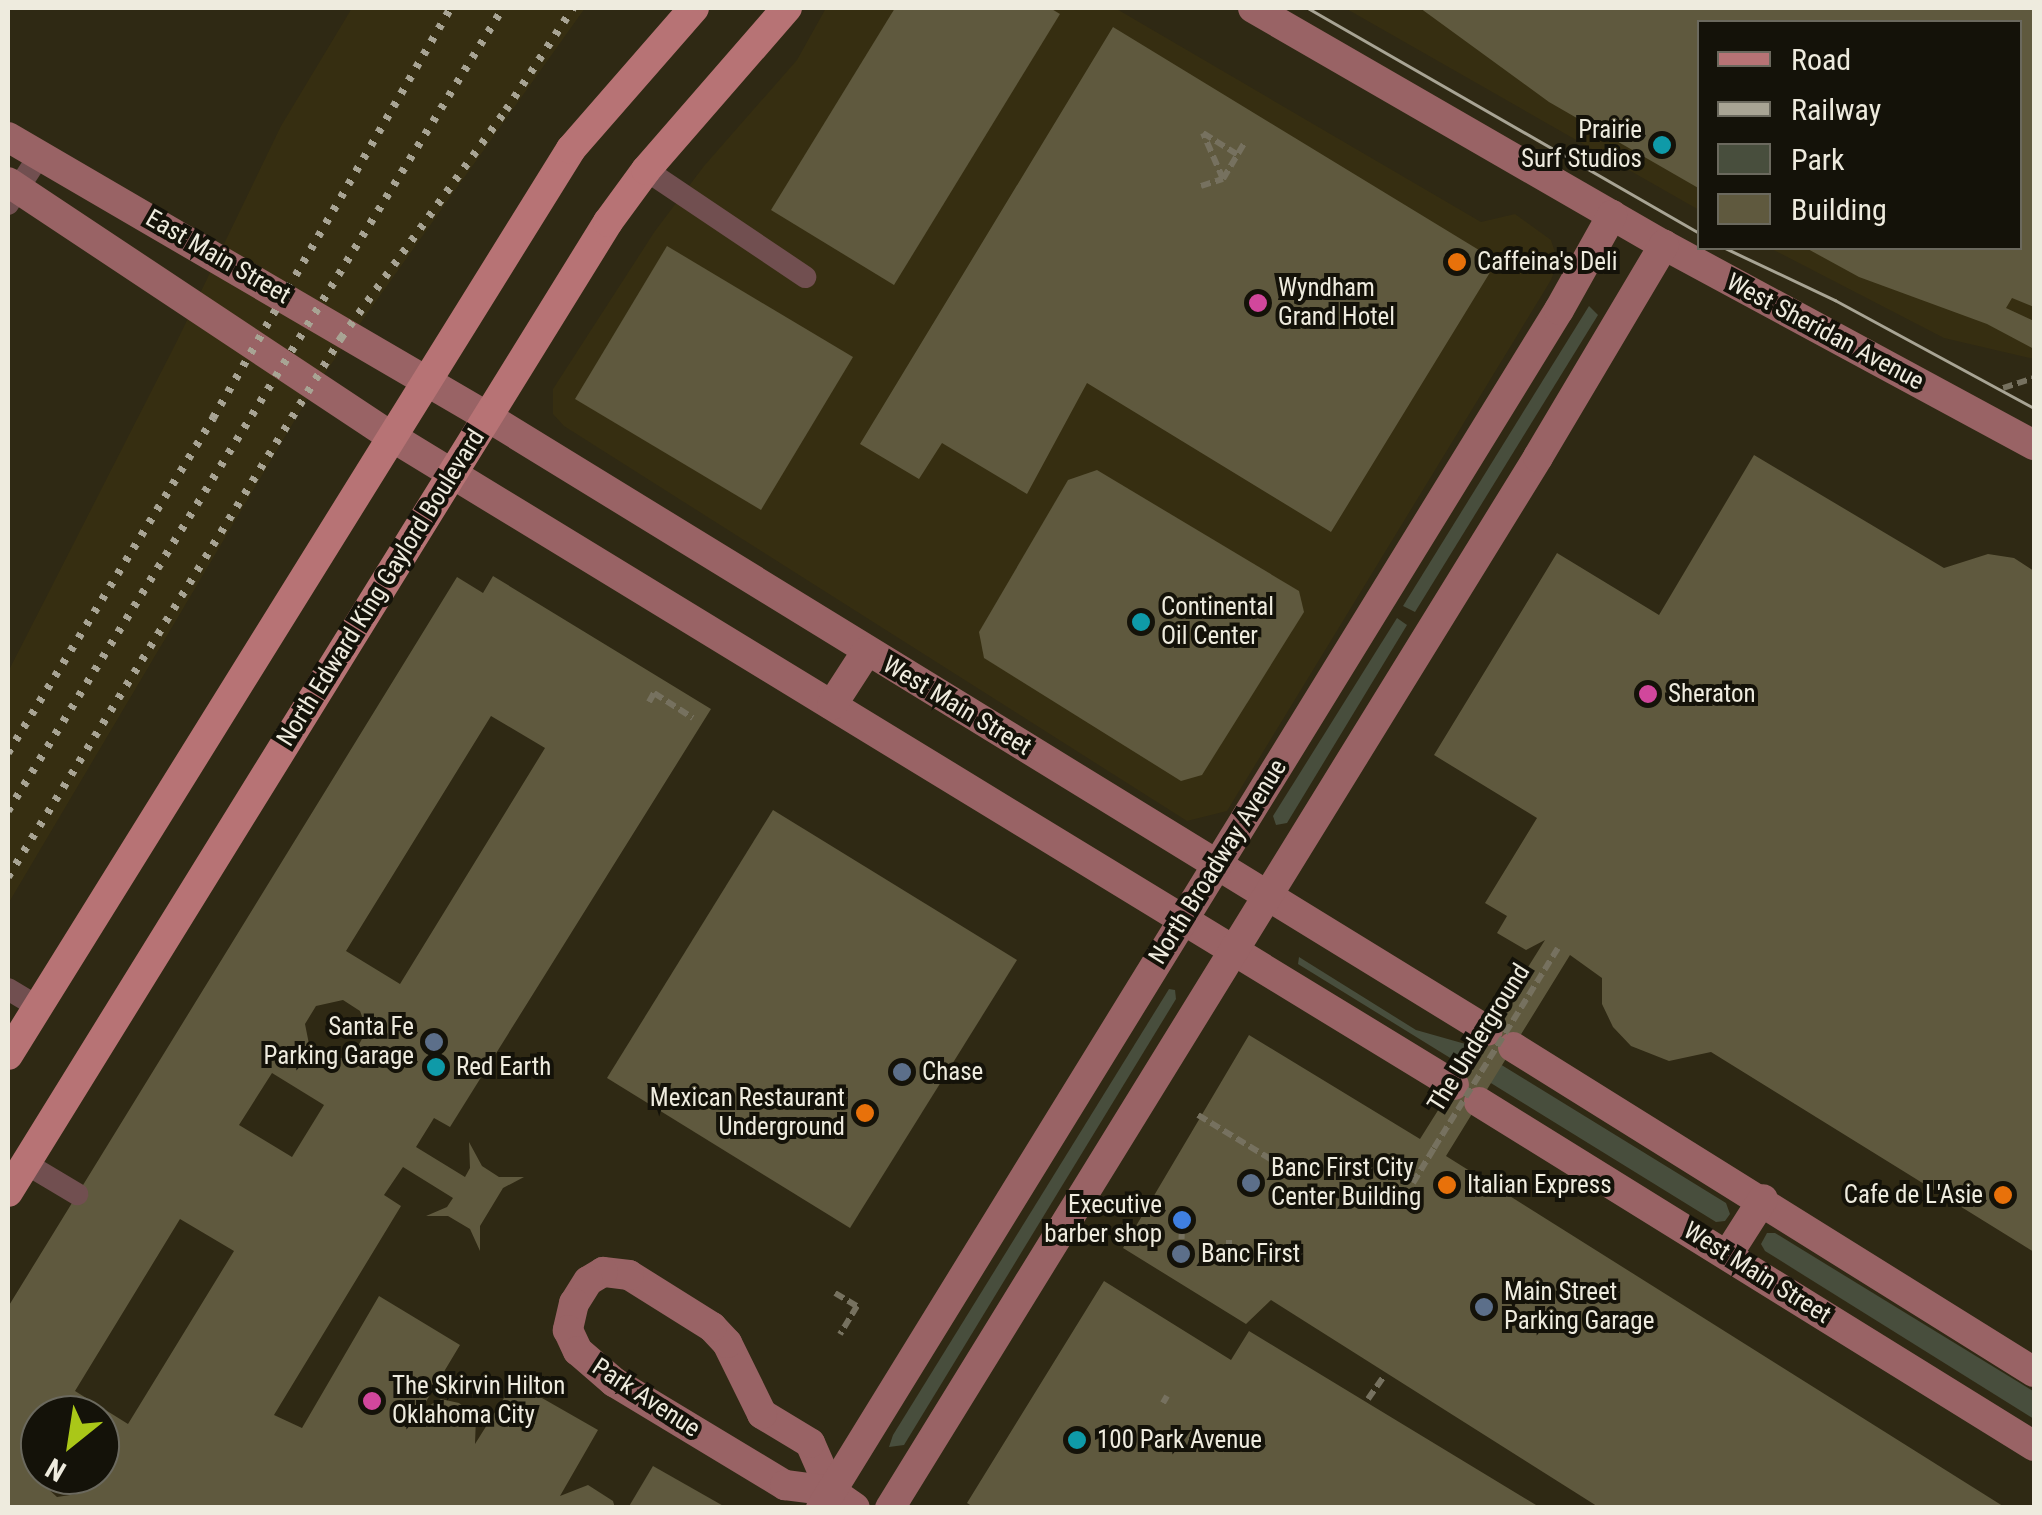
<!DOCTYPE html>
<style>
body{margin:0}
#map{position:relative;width:2042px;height:1515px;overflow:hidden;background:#2f2914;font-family:"Roboto Condensed",sans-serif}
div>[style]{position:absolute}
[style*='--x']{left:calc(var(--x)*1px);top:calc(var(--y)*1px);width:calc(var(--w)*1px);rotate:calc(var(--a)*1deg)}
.built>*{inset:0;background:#362e11}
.green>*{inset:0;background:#484e3d}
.building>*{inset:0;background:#5f593e}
.path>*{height:6px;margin-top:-3px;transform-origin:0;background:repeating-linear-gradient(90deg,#76715f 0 10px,transparent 0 15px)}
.lane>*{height:22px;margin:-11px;padding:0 11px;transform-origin:11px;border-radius:11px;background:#714f50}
.secondary>*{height:30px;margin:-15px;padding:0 15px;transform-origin:15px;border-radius:15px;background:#996365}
.primary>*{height:30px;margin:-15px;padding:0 15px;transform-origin:15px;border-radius:15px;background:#b77375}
.tram>*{height:2.5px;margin:-1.25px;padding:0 1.25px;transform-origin:1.25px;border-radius:1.25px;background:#a8a494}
.rail>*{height:8px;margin-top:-4px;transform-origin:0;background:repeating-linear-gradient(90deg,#a8a494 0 5px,transparent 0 15px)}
.path-bridge>*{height:6px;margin-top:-3px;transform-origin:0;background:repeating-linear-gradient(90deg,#76715f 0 10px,transparent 0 15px)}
.dots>*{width:28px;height:28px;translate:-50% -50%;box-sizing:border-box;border:5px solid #141209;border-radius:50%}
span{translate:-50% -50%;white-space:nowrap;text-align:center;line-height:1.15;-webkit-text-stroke:8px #141209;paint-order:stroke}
.poi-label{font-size:25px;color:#eeebde}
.right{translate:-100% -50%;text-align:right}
.left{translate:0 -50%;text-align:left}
.street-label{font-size:25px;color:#eeebde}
.frame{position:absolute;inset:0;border:10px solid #eeebde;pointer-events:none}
.legend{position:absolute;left:1697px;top:20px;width:325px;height:230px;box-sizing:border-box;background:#141209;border:2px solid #6b695e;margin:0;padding:12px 18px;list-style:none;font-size:30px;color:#eeebde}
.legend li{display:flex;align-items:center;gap:20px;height:50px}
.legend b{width:50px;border:2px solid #6b695e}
.north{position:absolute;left:20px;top:1395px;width:100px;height:100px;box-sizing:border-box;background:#141209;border:2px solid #6b695e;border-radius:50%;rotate:210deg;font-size:28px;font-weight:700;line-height:40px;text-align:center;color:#eeebde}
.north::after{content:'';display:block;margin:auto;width:35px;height:45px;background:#aac718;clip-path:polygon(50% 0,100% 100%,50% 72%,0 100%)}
</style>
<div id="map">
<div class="built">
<div style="clip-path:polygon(352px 8px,585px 8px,312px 391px,8px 904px,8px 672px,177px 341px,281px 126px)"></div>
<div style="clip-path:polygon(826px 8px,1115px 8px,1481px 222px,1515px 214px,1551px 240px,1558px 262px,1551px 280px,1227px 811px,1187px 821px,564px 426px,553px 414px,553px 389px,655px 231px,704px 166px,797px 60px)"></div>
<div style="clip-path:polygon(1345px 8px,2034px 8px,2034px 359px,1944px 338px,1770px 248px,2020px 248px,2020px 22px,1700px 22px,1699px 210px)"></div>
</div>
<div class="green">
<div style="clip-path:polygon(1589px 306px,1598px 315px,1415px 612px,1403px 606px)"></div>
<div style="clip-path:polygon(1397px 618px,1407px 625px,1287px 823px,1276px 825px,1273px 816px)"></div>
<div style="clip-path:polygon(1299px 957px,1416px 1030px,1469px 1045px,1726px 1203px,1730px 1214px,1725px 1221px,1716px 1222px,1298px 964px)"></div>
<div style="clip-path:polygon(1169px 989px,1175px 990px,1176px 999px,904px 1445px,889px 1447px,893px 1435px)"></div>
<div style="clip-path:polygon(1767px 1233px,1775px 1233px,2033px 1391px,2034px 1419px,1765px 1251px,1761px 1244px)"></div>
</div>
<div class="building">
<div style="clip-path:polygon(895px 8px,1050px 8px,1060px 14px,894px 285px,771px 210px)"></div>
<div style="clip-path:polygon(1420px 8px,2034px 8px,2034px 307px,2012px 298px,2006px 308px,2034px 321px,2034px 349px,1987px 324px,1859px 277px,1806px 248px,2020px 248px,2020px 22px,1700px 22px,1700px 189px,1549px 102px)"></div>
<div style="clip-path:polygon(1113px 27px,1497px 261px,1331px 532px,1087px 383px,1027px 494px,942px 443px,919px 479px,860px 444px)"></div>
<div style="clip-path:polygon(667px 246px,853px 357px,761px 510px,575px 399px)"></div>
<div style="clip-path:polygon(1754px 455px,1944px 568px,1988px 554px,2014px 558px,2034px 571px,2034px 1252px,1711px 1052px,1669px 1061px,1631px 1046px,1613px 1027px,1602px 1004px,1602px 978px,1570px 955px,1446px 1156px,2006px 1508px,1600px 1508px,1271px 1300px,1246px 1324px,1123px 1248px,1249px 1035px,1420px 1139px,1545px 940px,1526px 950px,1497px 933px,1507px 916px,1485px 903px,1537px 818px,1434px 755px,1557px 553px,1659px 615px)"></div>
<div style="clip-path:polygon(1097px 470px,1299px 591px,1304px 612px,1202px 775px,1181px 781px,984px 658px,979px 632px,1068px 480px)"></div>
<div style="clip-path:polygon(evenodd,493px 576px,711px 709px,450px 1127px,434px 1118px,416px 1147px,465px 1177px,470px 1168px,469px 1142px,482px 1166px,499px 1177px,524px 1177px,503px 1188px,480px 1226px,480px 1251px,470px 1229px,448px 1216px,426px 1216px,447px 1207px,453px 1198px,403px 1167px,384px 1195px,401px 1206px,274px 1415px,302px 1428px,379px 1296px,460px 1345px,421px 1410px,441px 1399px,459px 1403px,476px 1417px,475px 1444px,514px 1382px,598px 1430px,560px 1496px,588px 1485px,613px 1501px,615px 1508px,8px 1508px,8px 1307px,457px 577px,483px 593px,493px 576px,491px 716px,545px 748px,400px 984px,346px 951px,491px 716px,493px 576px,343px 1000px,360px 1011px,367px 1030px,353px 1055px,333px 1060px,309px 1044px,305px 1024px,316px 1006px,343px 1000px,493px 576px,272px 1073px,324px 1105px,292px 1157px,239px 1125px,272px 1073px,493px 576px,180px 1219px,234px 1251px,128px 1424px,75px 1391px,180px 1219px,493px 576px,40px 1415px,100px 1415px,100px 1475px,93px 1475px,77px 1494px,57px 1497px,35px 1477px,40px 1415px)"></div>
<div style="clip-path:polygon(773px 810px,1017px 960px,850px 1228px,607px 1078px)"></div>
<div style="clip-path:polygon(1104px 1281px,1231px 1360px,1249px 1331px,1541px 1508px,975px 1508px,967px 1503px)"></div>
<div style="clip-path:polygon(653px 1466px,727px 1508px,628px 1508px)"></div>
</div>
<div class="path">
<div style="--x:1223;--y:179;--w:50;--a:-113.5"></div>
<div style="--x:1203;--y:133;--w:40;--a:32"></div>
<div style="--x:1201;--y:186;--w:23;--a:-18"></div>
<div style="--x:1223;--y:179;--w:43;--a:-59.3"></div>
<div style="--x:2003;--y:388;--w:33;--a:-18"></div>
<div style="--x:649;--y:702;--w:10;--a:-61"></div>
<div style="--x:654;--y:693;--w:46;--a:32.7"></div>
<div style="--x:1198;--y:1115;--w:108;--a:31.3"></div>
<div style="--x:1413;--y:1183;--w:41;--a:-59"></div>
<div style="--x:1119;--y:1233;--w:14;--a:-51"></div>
<div style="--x:1229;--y:1240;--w:16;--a:90"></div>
<div style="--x:1181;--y:1254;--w:34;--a:-88"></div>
<div style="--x:835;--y:1293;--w:26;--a:31"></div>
<div style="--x:857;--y:1306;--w:33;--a:121"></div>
<div style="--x:1368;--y:1399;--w:29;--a:-55"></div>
<div style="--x:1163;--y:1403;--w:8;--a:-60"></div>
</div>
<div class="lane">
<div style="--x:646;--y:170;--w:192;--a:33.9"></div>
<div style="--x:8;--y:204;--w:61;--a:-57.1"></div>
<div style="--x:8;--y:989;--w:35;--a:31"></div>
<div style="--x:25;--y:1163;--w:61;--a:30.8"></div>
</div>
<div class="secondary">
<div style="--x:1253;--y:8;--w:474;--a:30"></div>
<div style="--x:1664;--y:245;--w:421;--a:28.4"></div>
<div style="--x:8;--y:137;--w:556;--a:30.26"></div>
<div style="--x:488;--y:417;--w:1173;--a:31.55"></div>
<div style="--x:8;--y:182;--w:461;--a:33.6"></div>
<div style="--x:392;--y:437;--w:1244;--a:31.39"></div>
<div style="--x:832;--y:705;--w:64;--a:-57.1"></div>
<div style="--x:1513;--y:1047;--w:614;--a:31.96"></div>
<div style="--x:1479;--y:1102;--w:653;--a:31.79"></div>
<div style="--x:1728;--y:1254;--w:65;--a:-57.5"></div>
<div style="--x:831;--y:1491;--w:52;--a:-113.6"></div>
<div style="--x:810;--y:1443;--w:56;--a:-148.9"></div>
<div style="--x:762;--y:1414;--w:79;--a:-116.2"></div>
<div style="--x:727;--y:1343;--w:22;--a:-133"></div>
<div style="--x:712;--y:1327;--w:98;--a:-147.9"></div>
<div style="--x:629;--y:1275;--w:26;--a:-173"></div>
<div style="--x:603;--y:1272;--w:17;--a:149"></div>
<div style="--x:588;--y:1281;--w:26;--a:122"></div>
<div style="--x:574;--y:1303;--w:28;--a:103"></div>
<div style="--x:568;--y:1330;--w:23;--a:65"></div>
<div style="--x:578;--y:1351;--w:48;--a:40.7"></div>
<div style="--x:614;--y:1382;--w:200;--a:31.1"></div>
<div style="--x:785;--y:1485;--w:46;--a:7.4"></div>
<div style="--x:831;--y:1491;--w:29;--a:35"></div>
<div style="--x:821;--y:1508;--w:1407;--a:-58.37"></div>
<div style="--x:1559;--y:310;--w:109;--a:-60.8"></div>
<div style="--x:890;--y:1508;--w:1235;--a:-58.34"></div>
<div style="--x:1538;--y:457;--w:247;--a:-59.3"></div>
</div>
<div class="primary">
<div style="--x:8;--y:1055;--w:1067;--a:-58.14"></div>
<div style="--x:571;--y:149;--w:187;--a:-48.9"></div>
<div style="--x:8;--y:1192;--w:1141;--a:-58.26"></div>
<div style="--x:608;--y:222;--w:64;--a:-53.8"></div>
<div style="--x:646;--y:170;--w:215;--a:-49"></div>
</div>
<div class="tram">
<div style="--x:1308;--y:8;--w:452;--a:29.9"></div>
<div style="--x:1725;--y:248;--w:122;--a:25.3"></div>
<div style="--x:1835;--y:300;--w:226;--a:28.5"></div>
</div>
<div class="rail">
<div style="--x:8;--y:753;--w:393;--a:-58.5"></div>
<div style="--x:213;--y:418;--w:474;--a:-59.9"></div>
<div style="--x:8;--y:811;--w:943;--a:-58.35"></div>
<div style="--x:8;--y:877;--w:634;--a:-58.29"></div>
<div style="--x:341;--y:338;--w:281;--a:-54.1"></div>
<div style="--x:506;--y:110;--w:122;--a:-56.7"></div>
</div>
<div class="path-bridge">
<div style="--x:1434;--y:1148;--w:235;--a:-58.2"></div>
</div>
<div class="dots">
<div style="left:1662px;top:145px;background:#0f9aa8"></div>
<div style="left:1457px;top:262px;background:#e8710a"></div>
<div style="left:1258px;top:303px;background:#d1479c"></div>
<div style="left:1141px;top:622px;background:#0f9aa8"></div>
<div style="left:1648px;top:694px;background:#d1479c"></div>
<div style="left:434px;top:1042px;background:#5c6f8a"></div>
<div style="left:436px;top:1067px;background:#0f9aa8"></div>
<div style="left:902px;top:1072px;background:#5c6f8a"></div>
<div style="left:865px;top:1113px;background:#e8710a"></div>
<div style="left:1251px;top:1183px;background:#5c6f8a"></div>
<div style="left:1447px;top:1185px;background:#e8710a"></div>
<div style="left:2003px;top:1195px;background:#e8710a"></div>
<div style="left:1182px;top:1220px;background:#3f7fe0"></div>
<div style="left:1181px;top:1254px;background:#5c6f8a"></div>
<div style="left:1484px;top:1307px;background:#5c6f8a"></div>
<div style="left:372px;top:1401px;background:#d1479c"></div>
<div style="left:1077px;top:1440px;background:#0f9aa8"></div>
</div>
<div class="poi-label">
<span class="right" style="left:1642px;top:145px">Prairie<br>Surf Studios</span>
<span class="left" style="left:1477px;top:262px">Caffeina's Deli</span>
<span class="left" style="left:1278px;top:303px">Wyndham<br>Grand Hotel</span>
<span class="left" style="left:1161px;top:622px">Continental<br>Oil Center</span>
<span class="left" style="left:1668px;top:694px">Sheraton</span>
<span class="right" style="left:414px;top:1042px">Santa Fe<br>Parking Garage</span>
<span class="left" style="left:456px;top:1067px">Red Earth</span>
<span class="left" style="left:922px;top:1072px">Chase</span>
<span class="right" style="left:845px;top:1113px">Mexican Restaurant<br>Underground</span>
<span class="left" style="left:1271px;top:1183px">Banc First City<br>Center Building</span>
<span class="left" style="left:1467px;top:1185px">Italian Express</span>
<span class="right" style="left:1983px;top:1195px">Cafe de L'Asie</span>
<span class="right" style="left:1162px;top:1220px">Executive<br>barber shop</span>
<span class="left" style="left:1201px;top:1254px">Banc First</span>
<span class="left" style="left:1504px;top:1307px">Main Street<br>Parking Garage</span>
<span class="left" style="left:392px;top:1401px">The Skirvin Hilton<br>Oklahoma City</span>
<span class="left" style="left:1097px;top:1440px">100 Park Avenue</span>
</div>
<div class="street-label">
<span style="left:218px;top:257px;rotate:30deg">East Main Street</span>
<span style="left:1825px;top:332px;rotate:28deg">West Sheridan Avenue</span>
<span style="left:381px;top:588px;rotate:-58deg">North Edward King Gaylord Boulevard</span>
<span style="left:957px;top:706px;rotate:31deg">West Main Street</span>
<span style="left:1218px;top:862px;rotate:-58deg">North Broadway Avenue</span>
<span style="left:1479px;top:1038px;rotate:-58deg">The Underground</span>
<span style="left:1757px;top:1273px;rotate:32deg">West Main Street</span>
<span style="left:646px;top:1398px;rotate:33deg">Park Avenue</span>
</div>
<div class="frame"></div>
<ul class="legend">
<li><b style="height:12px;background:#b77375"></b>Road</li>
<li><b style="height:12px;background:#a8a494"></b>Railway</li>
<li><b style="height:28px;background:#484e3d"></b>Park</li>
<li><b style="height:28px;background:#5f593e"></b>Building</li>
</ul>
<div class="north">N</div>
</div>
